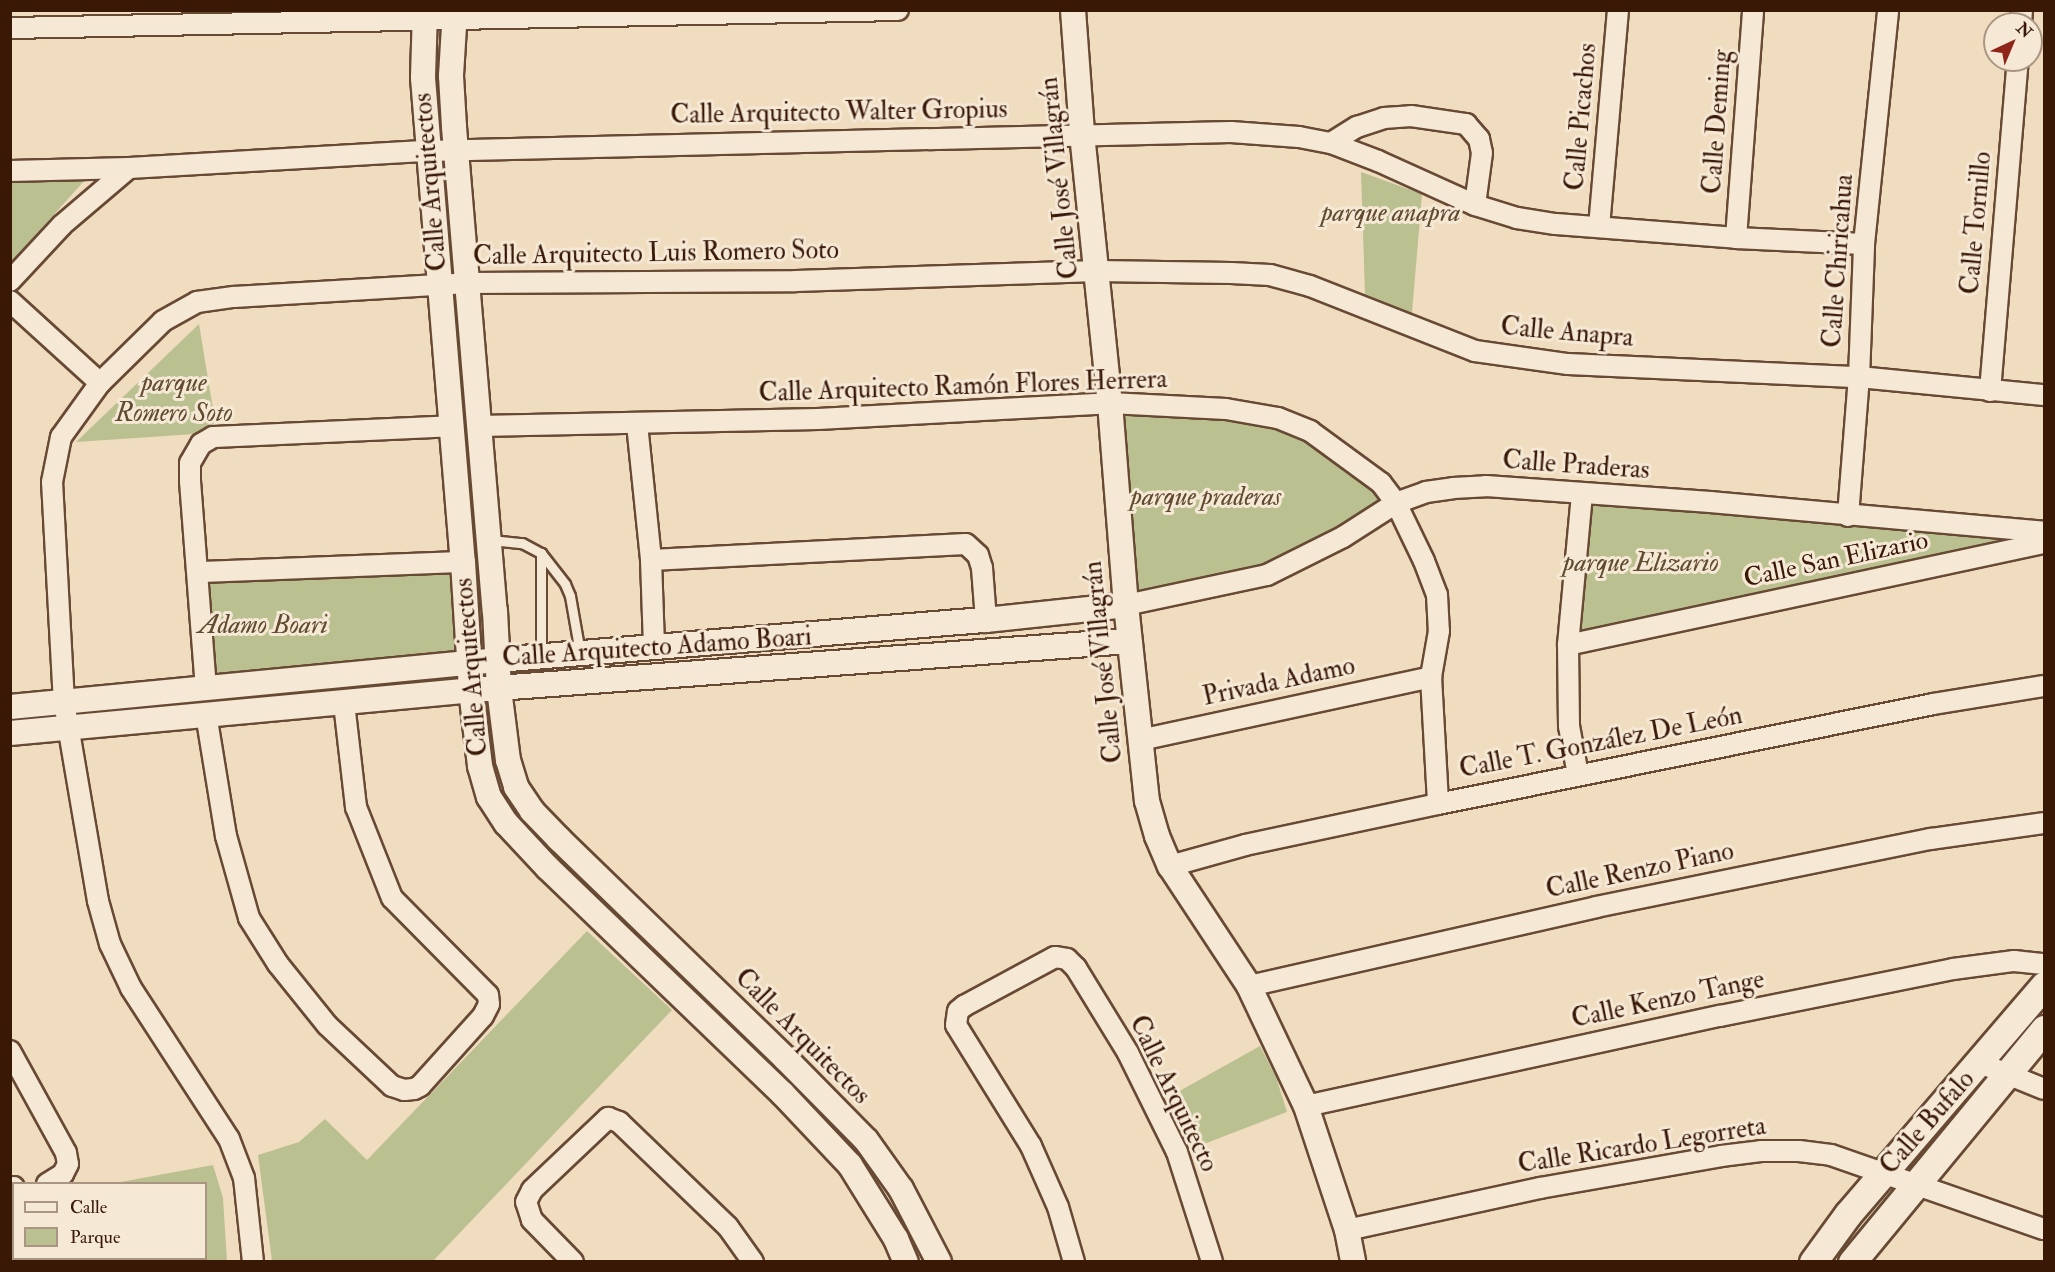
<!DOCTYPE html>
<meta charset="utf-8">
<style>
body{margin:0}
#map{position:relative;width:2055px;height:1272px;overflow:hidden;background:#f0dcbf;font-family:"IM FELL Double Pica",serif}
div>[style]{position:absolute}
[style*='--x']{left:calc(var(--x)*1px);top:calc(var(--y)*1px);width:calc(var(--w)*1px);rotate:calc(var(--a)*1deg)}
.green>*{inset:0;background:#bbc091}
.roads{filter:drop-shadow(2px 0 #674934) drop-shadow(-2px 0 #674934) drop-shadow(0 2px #674934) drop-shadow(0 -2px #674934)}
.service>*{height:9px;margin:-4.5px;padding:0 4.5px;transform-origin:4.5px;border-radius:4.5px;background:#f5e8d5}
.minor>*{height:20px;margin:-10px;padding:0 10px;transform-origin:10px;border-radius:10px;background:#f5e8d5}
.tertiary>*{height:24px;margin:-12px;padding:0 12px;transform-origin:12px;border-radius:12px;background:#f5e8d5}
.secondary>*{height:27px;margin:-13.5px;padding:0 13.5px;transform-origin:13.5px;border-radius:13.5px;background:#f5e8d5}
span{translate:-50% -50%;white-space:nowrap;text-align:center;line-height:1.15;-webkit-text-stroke:6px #f5e8d5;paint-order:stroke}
.street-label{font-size:26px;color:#391806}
.park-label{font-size:26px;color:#604a30;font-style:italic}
.frame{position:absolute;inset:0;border:12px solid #391806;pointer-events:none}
.legend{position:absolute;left:12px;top:1182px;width:195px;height:78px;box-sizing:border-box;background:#f5e8d5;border:2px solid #aa9582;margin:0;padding:8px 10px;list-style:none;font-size:18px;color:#391806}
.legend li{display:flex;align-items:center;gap:12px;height:30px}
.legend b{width:30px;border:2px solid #aa9582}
.north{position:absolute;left:1983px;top:12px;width:60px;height:60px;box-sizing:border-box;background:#f5e8d5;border:2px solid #aa9582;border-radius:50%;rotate:44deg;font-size:16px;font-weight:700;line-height:24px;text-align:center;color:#391806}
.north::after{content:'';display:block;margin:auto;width:21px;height:27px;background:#8f2418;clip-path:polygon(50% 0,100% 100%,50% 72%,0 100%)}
</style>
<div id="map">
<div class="green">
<div style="clip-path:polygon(1361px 172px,1422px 194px,1412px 313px,1365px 294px)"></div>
<div style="clip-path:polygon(85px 180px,11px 262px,11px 182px)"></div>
<div style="clip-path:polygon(199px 324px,215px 421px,210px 433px,76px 442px)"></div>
<div style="clip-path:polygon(1110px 403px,1278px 418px,1396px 503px,1305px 557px,1126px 605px)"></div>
<div style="clip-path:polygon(1582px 495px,2044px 532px,2044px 544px,1568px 645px)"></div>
<div style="clip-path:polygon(463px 562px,470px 663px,206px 689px,199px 572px)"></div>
<div style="clip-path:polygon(587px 931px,672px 1010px,433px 1261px,272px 1261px,258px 1155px,299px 1142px,325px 1119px,367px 1160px)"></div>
<div style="clip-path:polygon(1260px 1046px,1276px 1077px,1287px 1112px,1191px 1149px,1167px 1098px)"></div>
<div style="clip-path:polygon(213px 1165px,223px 1198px,227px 1261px,11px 1261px,10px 1200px,13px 1200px,14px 1258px,206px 1258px,206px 1184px,115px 1183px)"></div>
</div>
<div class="roads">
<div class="service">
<div style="--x:491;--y:540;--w:31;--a:6"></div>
<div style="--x:522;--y:543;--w:21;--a:28"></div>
<div style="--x:541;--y:553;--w:39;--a:52"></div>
<div style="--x:565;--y:584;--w:13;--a:67"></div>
<div style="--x:570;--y:596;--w:58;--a:80"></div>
<div style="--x:541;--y:655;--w:102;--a:-90"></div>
</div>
<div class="minor">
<div style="--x:2021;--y:24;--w:14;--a:-86"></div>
<div style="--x:10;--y:28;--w:888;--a:-1.16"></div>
<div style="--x:1331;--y:143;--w:31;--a:-32"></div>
<div style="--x:1357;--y:127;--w:28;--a:-18"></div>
<div style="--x:1384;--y:118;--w:27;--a:-4"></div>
<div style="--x:1411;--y:116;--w:56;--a:8.3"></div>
<div style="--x:1466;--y:124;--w:20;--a:49"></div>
<div style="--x:1479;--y:139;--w:14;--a:78"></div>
<div style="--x:1482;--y:153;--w:52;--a:97.7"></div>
<div style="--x:10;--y:171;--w:119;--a:-1.4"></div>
<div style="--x:129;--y:168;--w:299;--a:-3.3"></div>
<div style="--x:428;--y:151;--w:803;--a:-1.36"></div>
<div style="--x:1231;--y:132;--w:68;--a:4.2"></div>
<div style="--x:1299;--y:137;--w:33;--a:11"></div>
<div style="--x:1331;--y:143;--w:50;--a:21"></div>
<div style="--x:1378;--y:161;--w:107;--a:24.4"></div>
<div style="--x:1475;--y:205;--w:44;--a:17.2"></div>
<div style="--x:1517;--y:218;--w:39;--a:9"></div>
<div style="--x:1556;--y:224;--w:181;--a:4.4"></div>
<div style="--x:1736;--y:238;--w:128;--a:2.7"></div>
<div style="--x:1599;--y:227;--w:218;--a:-85"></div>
<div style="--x:1736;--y:238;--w:229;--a:-85.7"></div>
<div style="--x:10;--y:281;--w:76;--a:-47.1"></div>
<div style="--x:62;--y:225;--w:88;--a:-40.4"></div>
<div style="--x:10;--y:301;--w:122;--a:42.3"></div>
<div style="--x:1990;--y:391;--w:332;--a:-85.2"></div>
<div style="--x:637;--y:424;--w:137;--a:84.1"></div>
<div style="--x:651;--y:560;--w:88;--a:88"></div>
<div style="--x:479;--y:426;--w:339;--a:-1.2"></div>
<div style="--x:818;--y:419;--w:292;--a:-3.1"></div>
<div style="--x:1110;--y:403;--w:116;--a:3"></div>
<div style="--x:1226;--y:409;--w:53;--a:9.8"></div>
<div style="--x:1278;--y:418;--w:35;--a:22"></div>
<div style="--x:1310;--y:431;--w:88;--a:36.2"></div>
<div style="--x:1381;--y:483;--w:25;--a:53"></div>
<div style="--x:1396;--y:503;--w:64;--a:64.2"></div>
<div style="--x:1424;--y:561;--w:36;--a:69"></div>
<div style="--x:1437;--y:595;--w:36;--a:87"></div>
<div style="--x:1439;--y:631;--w:47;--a:99.9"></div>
<div style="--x:1431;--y:677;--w:127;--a:86.8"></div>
<div style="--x:1848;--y:516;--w:139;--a:-85.5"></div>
<div style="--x:1859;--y:377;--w:133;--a:-87.8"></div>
<div style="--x:1864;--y:244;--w:235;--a:-84.1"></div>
<div style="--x:651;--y:560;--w:315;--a:-2.9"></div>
<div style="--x:966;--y:544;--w:16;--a:43"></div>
<div style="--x:978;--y:555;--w:14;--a:73"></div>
<div style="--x:982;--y:568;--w:52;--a:85.6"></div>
<div style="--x:199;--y:572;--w:264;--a:-2.2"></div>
<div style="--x:1126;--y:605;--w:144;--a:-12"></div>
<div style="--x:1267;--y:575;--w:85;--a:-26.6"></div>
<div style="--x:1343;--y:537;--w:63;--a:-32.7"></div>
<div style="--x:1396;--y:503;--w:32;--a:-20"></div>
<div style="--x:1426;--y:492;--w:27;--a:-8"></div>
<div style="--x:1453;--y:488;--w:33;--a:-3"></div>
<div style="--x:1486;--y:486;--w:225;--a:4.1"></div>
<div style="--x:1710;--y:502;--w:335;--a:5.1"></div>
<div style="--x:1568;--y:645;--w:487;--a:-12.1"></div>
<div style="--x:206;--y:689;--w:209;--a:-94.4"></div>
<div style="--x:190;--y:481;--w:18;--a:-90"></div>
<div style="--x:190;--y:463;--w:22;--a:-60"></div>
<div style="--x:201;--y:444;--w:14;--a:-30"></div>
<div style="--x:213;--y:437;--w:239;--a:-2.6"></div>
<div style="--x:206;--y:714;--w:124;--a:80.7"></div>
<div style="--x:226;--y:836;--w:85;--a:74.3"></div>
<div style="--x:249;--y:918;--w:54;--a:57.8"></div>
<div style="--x:278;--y:964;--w:78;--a:51.2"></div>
<div style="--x:327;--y:1025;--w:89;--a:43.2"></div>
<div style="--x:392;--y:1086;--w:13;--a:18"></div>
<div style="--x:404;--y:1090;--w:10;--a:-6"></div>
<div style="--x:414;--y:1089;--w:7;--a:-27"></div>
<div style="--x:420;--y:1086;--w:94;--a:-48"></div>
<div style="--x:483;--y:1016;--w:13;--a:-63"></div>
<div style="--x:489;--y:1004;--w:9;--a:-96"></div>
<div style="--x:488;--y:995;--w:136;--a:-134.7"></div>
<div style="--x:392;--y:898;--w:98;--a:-111.6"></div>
<div style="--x:356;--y:807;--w:104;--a:-96.6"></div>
<div style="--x:1140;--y:740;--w:298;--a:-12.2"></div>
<div style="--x:1578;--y:775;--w:50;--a:-100.4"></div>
<div style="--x:1569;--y:726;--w:81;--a:-90.7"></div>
<div style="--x:1568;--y:645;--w:151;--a:-84.7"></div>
<div style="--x:1170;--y:866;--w:78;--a:-15.6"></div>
<div style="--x:1245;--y:845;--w:197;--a:-12"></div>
<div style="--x:1438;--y:804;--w:505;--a:-11.42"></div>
<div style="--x:1933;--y:704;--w:112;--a:-9.2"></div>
<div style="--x:1249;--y:986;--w:356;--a:-12.8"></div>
<div style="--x:1596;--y:907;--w:342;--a:-11.5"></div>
<div style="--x:1931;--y:839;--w:114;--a:-8.1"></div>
<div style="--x:10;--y:1051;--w:116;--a:61.2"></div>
<div style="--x:66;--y:1153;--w:11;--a:80"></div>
<div style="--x:68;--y:1164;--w:11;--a:117"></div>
<div style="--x:63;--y:1174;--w:19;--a:148"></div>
<div style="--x:1980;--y:1063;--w:69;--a:22.1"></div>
<div style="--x:1306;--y:1106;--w:424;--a:-12.3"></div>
<div style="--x:1720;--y:1016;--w:238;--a:-11.4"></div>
<div style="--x:1953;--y:969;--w:62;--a:-7.5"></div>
<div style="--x:2014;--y:961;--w:30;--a:6"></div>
<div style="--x:10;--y:1188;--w:4;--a:-14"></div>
<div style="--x:1347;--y:1230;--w:198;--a:-12.3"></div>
<div style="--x:1540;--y:1188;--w:184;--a:-10"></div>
<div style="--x:1721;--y:1156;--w:40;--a:-7.1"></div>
<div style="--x:1761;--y:1151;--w:38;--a:0"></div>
<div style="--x:1799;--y:1151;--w:32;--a:7"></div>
<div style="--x:1831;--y:1155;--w:225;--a:19.2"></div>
<div style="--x:253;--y:1262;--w:84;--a:-96.1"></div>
<div style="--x:244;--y:1178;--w:42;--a:-111"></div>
<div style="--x:229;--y:1139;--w:180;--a:-123"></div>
<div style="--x:131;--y:988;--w:49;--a:-115.5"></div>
<div style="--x:110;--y:944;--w:45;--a:-105.6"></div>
<div style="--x:98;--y:901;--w:201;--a:-99.7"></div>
<div style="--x:64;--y:703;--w:221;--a:-93.1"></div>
<div style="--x:52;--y:482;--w:46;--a:-78.7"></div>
<div style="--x:61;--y:437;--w:67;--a:-54.2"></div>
<div style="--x:100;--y:383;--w:88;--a:-44.5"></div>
<div style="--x:163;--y:321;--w:39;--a:-29"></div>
<div style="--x:197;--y:302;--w:37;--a:-8"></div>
<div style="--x:234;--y:297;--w:234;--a:-3.4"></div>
<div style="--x:468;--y:283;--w:328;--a:-0.3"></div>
<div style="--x:796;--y:281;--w:301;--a:-1.9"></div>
<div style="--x:1097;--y:271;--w:134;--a:0.9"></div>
<div style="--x:1231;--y:273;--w:39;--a:3"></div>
<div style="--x:1270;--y:275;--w:41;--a:15.4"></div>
<div style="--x:1310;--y:286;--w:177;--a:21.5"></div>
<div style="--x:1475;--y:351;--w:94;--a:8"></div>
<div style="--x:1568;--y:364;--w:291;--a:2.6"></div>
<div style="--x:1859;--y:377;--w:186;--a:5.6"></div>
<div style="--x:573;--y:1262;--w:59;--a:-134.3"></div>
<div style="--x:532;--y:1220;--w:19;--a:-108"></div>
<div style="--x:526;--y:1202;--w:13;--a:-63"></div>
<div style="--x:532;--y:1190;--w:105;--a:-43.5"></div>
<div style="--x:608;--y:1118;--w:12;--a:20"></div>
<div style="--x:619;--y:1122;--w:151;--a:43.9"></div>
<div style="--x:728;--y:1227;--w:43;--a:54.5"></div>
<div style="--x:1074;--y:1262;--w:57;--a:-106.2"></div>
<div style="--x:1058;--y:1207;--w:67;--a:-113.9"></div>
<div style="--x:1031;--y:1146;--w:142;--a:-121.8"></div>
<div style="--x:956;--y:1025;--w:14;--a:-82"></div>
<div style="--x:958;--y:1011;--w:8;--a:-40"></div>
<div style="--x:964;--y:1006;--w:103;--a:-28.3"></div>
<div style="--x:1055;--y:957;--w:12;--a:9"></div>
<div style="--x:1067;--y:959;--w:13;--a:45"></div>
<div style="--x:1076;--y:968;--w:100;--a:58.5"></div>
<div style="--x:1128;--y:1053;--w:110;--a:63.7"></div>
<div style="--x:1177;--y:1152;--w:115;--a:72.3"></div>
</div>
<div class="tertiary">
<div style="--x:425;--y:10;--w:68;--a:91.7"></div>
<div style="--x:423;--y:78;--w:486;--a:85.3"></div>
<div style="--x:463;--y:562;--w:128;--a:86.4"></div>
<div style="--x:471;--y:690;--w:77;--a:83.2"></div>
<div style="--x:480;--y:766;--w:32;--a:74"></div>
<div style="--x:489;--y:797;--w:31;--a:57"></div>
<div style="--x:506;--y:823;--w:62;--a:47"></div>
<div style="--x:548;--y:868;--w:325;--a:43.9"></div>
<div style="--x:782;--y:1093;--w:99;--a:46.6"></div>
<div style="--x:850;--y:1165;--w:87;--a:58.1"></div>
<div style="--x:896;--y:1239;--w:25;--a:67"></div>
<div style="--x:455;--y:10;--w:66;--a:93.5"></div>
<div style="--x:451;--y:76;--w:51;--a:86.6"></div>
<div style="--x:454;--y:127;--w:486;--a:85.2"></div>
<div style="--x:495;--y:611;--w:78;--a:87.1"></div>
<div style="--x:499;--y:689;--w:72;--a:82.8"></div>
<div style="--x:508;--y:760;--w:28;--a:73"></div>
<div style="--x:516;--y:787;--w:29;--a:56"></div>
<div style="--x:532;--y:811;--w:39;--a:46"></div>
<div style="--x:559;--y:839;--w:315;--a:44.1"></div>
<div style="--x:785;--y:1058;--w:115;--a:45.4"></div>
<div style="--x:866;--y:1140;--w:60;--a:54.5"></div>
<div style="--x:901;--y:1189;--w:82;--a:62.5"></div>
<div style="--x:1073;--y:10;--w:124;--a:85.8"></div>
<div style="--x:1082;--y:134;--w:270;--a:84.1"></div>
<div style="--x:1110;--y:403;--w:203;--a:85.5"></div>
<div style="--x:1126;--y:605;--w:197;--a:83.9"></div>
<div style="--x:1147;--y:801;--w:36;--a:74"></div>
<div style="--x:1157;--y:836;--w:33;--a:67"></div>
<div style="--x:1170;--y:866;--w:144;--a:56.6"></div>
<div style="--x:1249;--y:986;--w:133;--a:64.6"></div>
<div style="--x:1306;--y:1106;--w:131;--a:71.7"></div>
<div style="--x:1347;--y:1230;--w:33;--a:79"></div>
<div style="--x:10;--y:707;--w:489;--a:-5.5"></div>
<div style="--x:497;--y:660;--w:491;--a:-4.7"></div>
<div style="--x:986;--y:620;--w:141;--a:-6.1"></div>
<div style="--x:10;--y:733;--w:463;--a:-5.3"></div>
<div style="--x:471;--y:690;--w:660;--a:-4.26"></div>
</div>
<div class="secondary">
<div style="--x:1813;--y:1262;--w:59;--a:-53.9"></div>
<div style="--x:1848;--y:1214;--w:301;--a:-49.4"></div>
<div style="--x:1852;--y:1262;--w:302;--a:-50.5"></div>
</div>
</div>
<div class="street-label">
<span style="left:839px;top:113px;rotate:-1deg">Calle Arquitecto Walter Gropius</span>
<span style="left:1582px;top:117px;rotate:-85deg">Calle Picachos</span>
<span style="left:1718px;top:122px;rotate:-86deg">Calle Deming</span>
<span style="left:1060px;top:178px;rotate:-96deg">Calle José Villagrán</span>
<span style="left:431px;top:182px;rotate:-95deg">Calle Arquitectos</span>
<span style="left:1977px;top:223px;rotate:-85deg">Calle Tornillo</span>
<span style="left:656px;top:254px;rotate:-1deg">Calle Arquitecto Luis Romero Soto</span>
<span style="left:1839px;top:261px;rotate:-86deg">Calle Chiricahua</span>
<span style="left:1567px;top:333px;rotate:5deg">Calle Anapra</span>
<span style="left:963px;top:387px;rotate:-2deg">Calle Arquitecto Ramón Flores Herrera</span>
<span style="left:1576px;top:466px;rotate:4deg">Calle Praderas</span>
<span style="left:1836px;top:560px;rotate:-12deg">Calle San Elizario</span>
<span style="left:657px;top:648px;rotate:-4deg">Calle Arquitecto Adamo Boari</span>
<span style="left:1104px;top:662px;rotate:-96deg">Calle José Villagrán</span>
<span style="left:472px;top:667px;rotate:-95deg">Calle Arquitectos</span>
<span style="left:1279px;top:682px;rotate:-12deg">Privada Adamo</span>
<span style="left:1601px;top:743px;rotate:-11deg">Calle T. González De León</span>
<span style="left:1640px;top:871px;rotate:-12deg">Calle Renzo Piano</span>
<span style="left:1668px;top:1000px;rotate:-12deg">Calle Kenzo Tange</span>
<span style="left:802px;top:1037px;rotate:45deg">Calle Arquitectos</span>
<span style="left:1173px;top:1094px;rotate:64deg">Calle Arquitecto</span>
<span style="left:1928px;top:1123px;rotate:-49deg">Calle Bufalo</span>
<span style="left:1642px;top:1146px;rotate:-9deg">Calle Ricardo Legorreta</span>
</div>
<div class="park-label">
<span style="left:1391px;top:214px">parque anapra</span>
<span style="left:174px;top:399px">parque<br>Romero Soto</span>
<span style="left:1206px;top:498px">parque praderas</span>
<span style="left:1641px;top:564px">parque Elizario</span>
<span style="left:263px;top:626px">Adamo Boari</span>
</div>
<div class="frame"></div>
<ul class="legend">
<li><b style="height:8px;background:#f5e8d5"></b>Calle</li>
<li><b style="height:16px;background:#bbc091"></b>Parque</li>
</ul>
<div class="north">N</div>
</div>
